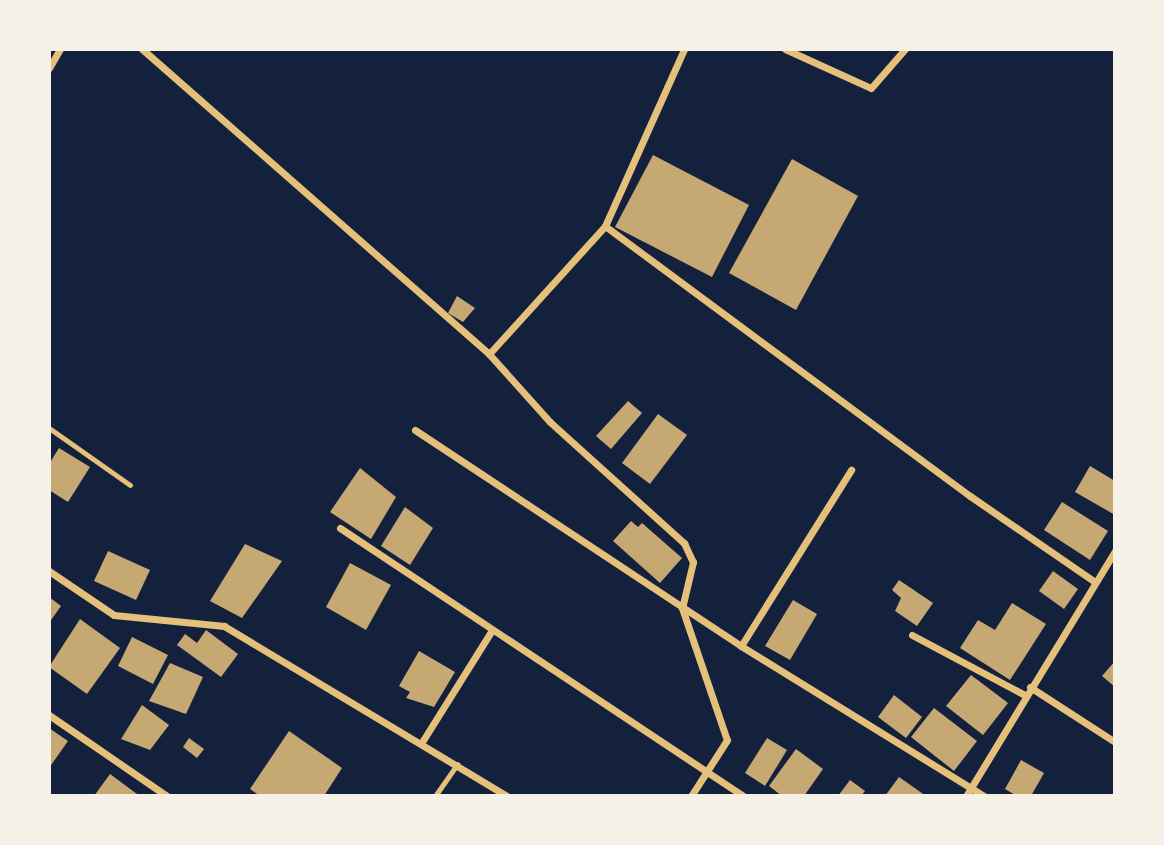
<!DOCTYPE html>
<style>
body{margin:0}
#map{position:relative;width:1164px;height:845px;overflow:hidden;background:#14213d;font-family:Cabin,sans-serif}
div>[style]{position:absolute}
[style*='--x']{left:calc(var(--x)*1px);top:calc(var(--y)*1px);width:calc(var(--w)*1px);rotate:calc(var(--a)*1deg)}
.building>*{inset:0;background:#c6a872}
.service>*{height:5px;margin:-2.5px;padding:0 2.5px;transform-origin:2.5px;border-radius:2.5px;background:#e5c07b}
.minor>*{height:7px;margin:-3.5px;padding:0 3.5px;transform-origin:3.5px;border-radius:3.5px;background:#e5c07b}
span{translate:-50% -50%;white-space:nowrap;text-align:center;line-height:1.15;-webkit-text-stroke:5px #f6f1e7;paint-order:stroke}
.frame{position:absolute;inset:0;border:51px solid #f6f1e7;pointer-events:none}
</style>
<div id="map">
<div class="building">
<div style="clip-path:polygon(653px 155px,749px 205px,712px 277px,615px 227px)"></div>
<div style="clip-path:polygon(792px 159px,858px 196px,796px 310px,729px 273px)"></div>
<div style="clip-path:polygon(457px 296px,475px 308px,463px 322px,448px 313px)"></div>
<div style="clip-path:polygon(628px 401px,642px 413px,611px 449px,596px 436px)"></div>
<div style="clip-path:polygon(658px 414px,687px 435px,650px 484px,622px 463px)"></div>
<div style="clip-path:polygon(59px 448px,90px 467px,68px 502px,49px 490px,49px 464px)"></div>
<div style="clip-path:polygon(1090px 466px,1115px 481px,1115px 515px,1075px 492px)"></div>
<div style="clip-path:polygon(360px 468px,396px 497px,371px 539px,330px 512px)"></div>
<div style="clip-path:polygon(1062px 502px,1108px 531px,1090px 560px,1044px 530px)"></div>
<div style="clip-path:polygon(405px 507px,433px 528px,410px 565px,381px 546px)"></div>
<div style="clip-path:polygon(631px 521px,638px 527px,642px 523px,682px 558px,660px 583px,613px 541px)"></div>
<div style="clip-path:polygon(245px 544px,282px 561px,242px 618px,210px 601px)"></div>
<div style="clip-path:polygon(108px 551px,150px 570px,136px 600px,94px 581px)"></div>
<div style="clip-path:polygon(350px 563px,391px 585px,366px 630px,326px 607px)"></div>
<div style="clip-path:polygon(1053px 571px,1078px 589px,1064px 609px,1039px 591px)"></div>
<div style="clip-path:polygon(899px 580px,933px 603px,917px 626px,895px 611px,901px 598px,892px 590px)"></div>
<div style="clip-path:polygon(49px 597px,61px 606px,49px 623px)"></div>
<div style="clip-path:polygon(793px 600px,817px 614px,790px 660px,765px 646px)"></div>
<div style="clip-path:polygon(1012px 603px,1046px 624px,1010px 680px,960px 648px,978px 620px,995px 630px)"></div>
<div style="clip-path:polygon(80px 619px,120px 648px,87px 694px,49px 667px)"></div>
<div style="clip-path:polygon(206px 630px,238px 654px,221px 677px,177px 645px,185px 634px,197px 643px)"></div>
<div style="clip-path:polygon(132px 637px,168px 655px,153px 684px,118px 666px)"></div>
<div style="clip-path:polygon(419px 651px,455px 672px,434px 707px,406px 698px,410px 692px,399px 686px)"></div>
<div style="clip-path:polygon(1115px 661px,1115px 687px,1102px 676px)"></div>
<div style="clip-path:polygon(170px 663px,203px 677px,186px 714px,149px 701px)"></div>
<div style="clip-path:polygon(971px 675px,1008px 703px,983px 735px,946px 706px)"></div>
<div style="clip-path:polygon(894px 695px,922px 717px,906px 738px,878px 717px)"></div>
<div style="clip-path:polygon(142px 705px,169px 725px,150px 750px,121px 739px)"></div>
<div style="clip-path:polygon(934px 708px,977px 741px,954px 771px,911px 737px)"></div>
<div style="clip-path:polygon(49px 728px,68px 741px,49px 768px)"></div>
<div style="clip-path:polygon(289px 731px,342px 768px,324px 796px,260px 796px,250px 789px)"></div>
<div style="clip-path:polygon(189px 738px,204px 749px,197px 758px,183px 747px)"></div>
<div style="clip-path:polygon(767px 738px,787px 750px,765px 786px,745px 773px)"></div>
<div style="clip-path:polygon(796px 749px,823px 769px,804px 796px,782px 796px,769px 786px)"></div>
<div style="clip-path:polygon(1021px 760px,1044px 773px,1031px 796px,1017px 796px,1005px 789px)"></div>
<div style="clip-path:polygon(110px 774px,137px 794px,136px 796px,94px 796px)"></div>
<div style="clip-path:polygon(899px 777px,926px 796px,885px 796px)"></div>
<div style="clip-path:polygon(850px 780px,865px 791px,861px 796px,838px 796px)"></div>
</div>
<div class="service">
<div style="--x:49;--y:428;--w:99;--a:35.1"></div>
<div style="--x:435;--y:796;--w:39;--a:-55"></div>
</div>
<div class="minor">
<div style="--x:142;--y:49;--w:462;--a:41.3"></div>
<div style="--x:489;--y:354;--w:91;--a:48.1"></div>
<div style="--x:550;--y:422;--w:181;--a:42.1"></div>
<div style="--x:684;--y:543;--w:21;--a:65"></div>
<div style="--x:693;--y:562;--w:47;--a:103.4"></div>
<div style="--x:682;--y:608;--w:139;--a:71.2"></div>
<div style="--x:727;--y:740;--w:67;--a:122.7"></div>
<div style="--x:785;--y:49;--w:94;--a:24.4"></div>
<div style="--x:871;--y:88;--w:52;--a:-48.9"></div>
<div style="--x:49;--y:68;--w:22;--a:-60"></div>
<div style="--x:605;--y:226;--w:454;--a:36.5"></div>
<div style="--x:970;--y:496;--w:152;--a:34.5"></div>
<div style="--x:489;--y:354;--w:173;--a:-47.8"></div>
<div style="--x:605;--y:226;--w:194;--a:-65.9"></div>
<div style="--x:415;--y:430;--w:391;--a:33.5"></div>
<div style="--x:741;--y:646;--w:286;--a:31.7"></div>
<div style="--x:340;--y:528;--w:484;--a:33.6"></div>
<div style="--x:49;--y:571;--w:78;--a:34.1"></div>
<div style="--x:114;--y:615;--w:111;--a:5.7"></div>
<div style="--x:224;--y:626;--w:330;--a:31"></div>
<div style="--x:912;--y:635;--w:128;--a:28"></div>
<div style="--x:741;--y:646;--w:208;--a:-58"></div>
<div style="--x:1030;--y:687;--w:101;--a:32.9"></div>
<div style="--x:49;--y:715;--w:143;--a:34.5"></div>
<div style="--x:422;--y:742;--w:132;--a:-58"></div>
<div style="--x:966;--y:796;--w:287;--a:-58.7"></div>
</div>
<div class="frame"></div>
</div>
